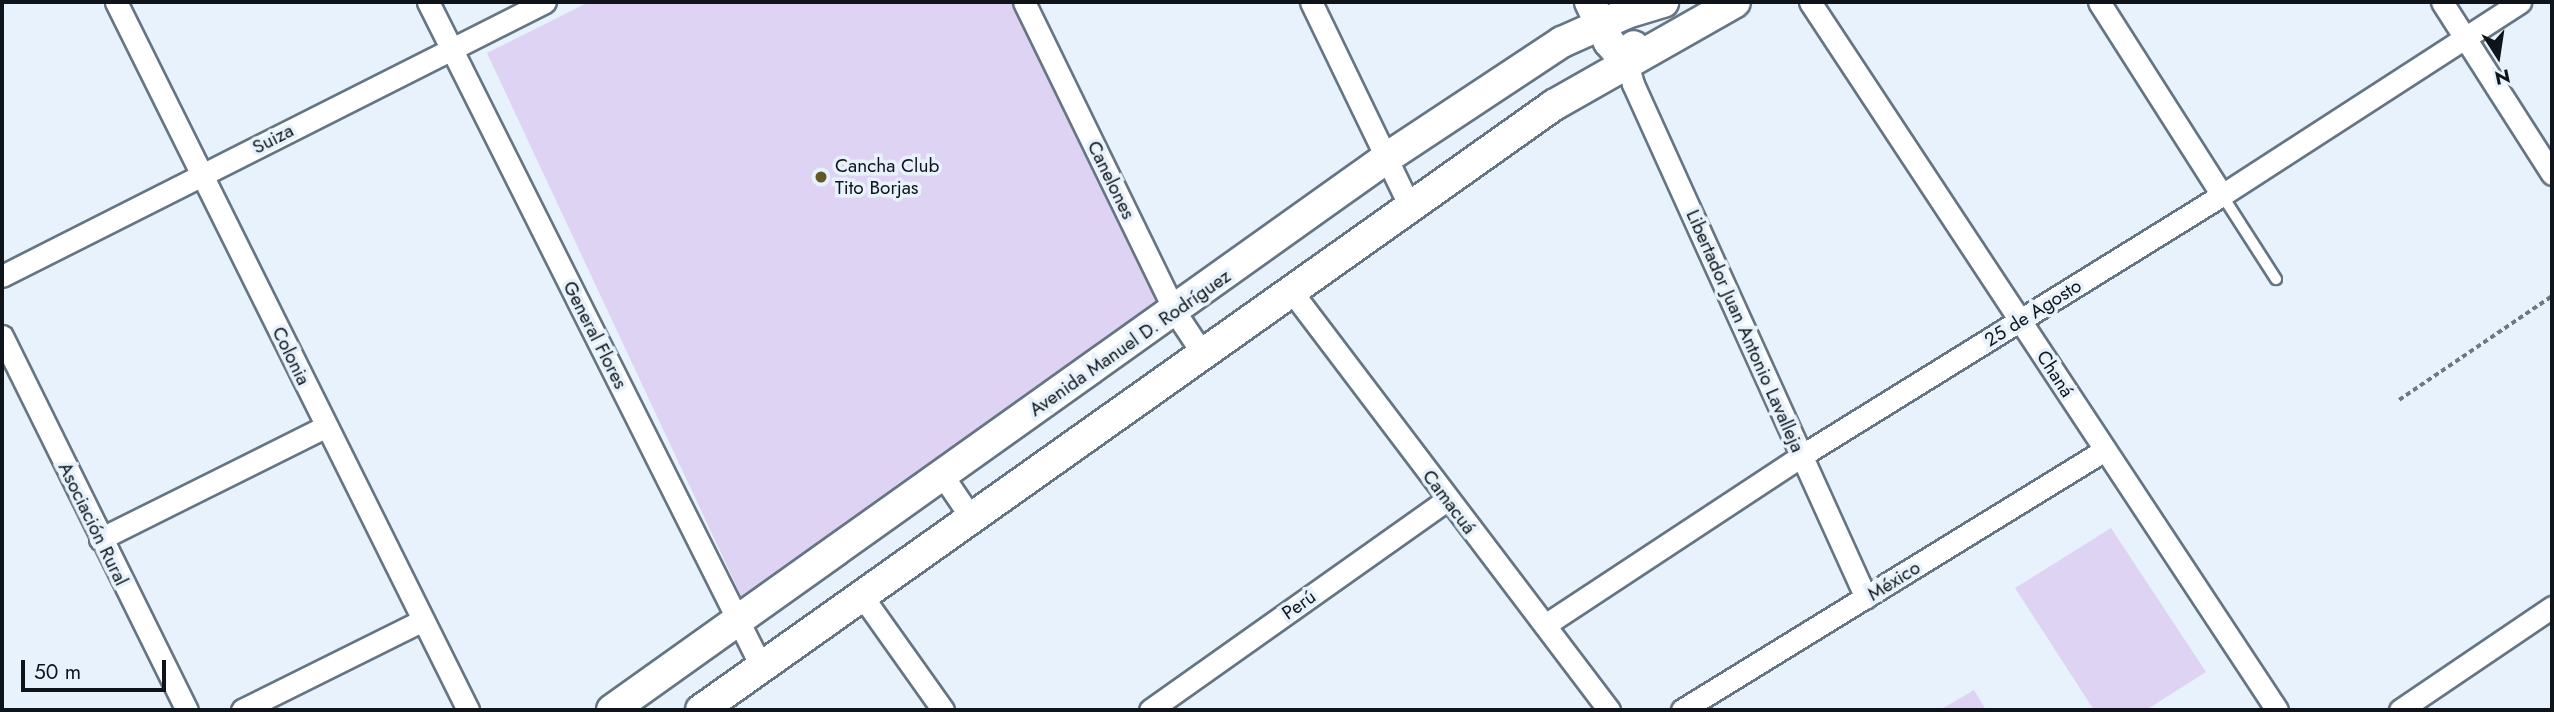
<!DOCTYPE html>
<meta charset="utf-8">
<style>
body{margin:0}
#map{position:relative;width:2554px;height:712px;overflow:hidden;background:#e7f2fc;font-family:Jost,sans-serif}
div>[style]{position:absolute}
[style*='--x']{left:calc(var(--x)*1px);top:calc(var(--y)*1px);width:calc(var(--w)*1px);rotate:calc(var(--a)*1deg)}
.green>*{inset:0;background:#ded3f2}
.path>*{height:3.5px;margin-top:-1.75px;transform-origin:0;background:repeating-linear-gradient(90deg,#70787f 0 5px,transparent 0 8.5px)}
.roads{filter:drop-shadow(2px 0 #657583) drop-shadow(-2px 0 #657583) drop-shadow(0 2px #657583) drop-shadow(0 -2px #657583)}
.lane>*{height:10px;margin:-5px;padding:0 5px;transform-origin:5px;border-radius:5px;background:#fff}
.street>*{height:21px;margin:-10.5px;padding:0 10.5px;transform-origin:10.5px;border-radius:10.5px;background:#fff}
.secondary>*{height:30px;margin:-15px;padding:0 15px;transform-origin:15px;border-radius:15px;background:#fff}
.dots>*{width:19px;height:19px;translate:-50% -50%;box-sizing:border-box;border:4px solid #e7f2fc;border-radius:50%}
span{translate:-50% -50%;white-space:nowrap;text-align:center;line-height:1.15;-webkit-text-stroke:7px #e7f2fc;paint-order:stroke}
.street-label{font-size:19px;color:#0e1419}
.poi-label{font-size:19px;color:#0e1419}
.left{translate:0 -50%;text-align:left}
.frame{position:absolute;inset:0;border:4px solid #0e1419;pointer-events:none}
.north{position:absolute;left:2463px;top:21px;width:70px;height:70px;-webkit-text-stroke:5px #e7f2fc;paint-order:stroke;rotate:168deg;font-size:19px;font-weight:700;line-height:28px;text-align:center;color:#0e1419}
.north::after{content:'';display:block;margin:auto;width:24px;height:32px;background:#0e1419;clip-path:polygon(50% 0,100% 100%,50% 72%,0 100%)}
.scale{position:absolute;left:21px;top:660px;width:145px;height:32px;box-sizing:border-box;border:4px solid #0e1419;border-top:0;padding-left:9px;font-size:21px;line-height:24px;white-space:nowrap;color:#0e1419;-webkit-text-stroke:5px #e7f2fc;paint-order:stroke}
</style>
<div id="map">
<div class="green">
<div style="clip-path:polygon(589px 2px,1011px 2px,1159px 301px,742px 598px,487px 53px)"></div>
<div style="clip-path:polygon(2111px 528px,2206px 672px,2146px 710px,2094px 710px,2015px 588px)"></div>
<div style="clip-path:polygon(1974px 690px,1986px 710px,1940px 710px)"></div>
</div>
<div class="path">
<div style="--x:2399;--y:400;--w:185;--a:-34.2"></div>
</div>
<div class="roads">
<div class="lane">
<div style="--x:2222;--y:195;--w:100;--a:57.3"></div>
</div>
<div class="street">
<div style="--x:116;--y:2;--w:791;--a:63.56"></div>
<div style="--x:428;--y:2;--w:745;--a:63.37"></div>
<div style="--x:1024;--y:2;--w:345;--a:64"></div>
<div style="--x:1175;--y:312;--w:50;--a:56.3"></div>
<div style="--x:1311;--y:2;--w:225;--a:64.2"></div>
<div style="--x:1810;--y:2;--w:848;--a:56.59"></div>
<div style="--x:2099;--y:2;--w:229;--a:57.5"></div>
<div style="--x:2442;--y:2;--w:204;--a:57.4"></div>
<div style="--x:1627;--y:63;--w:22;--a:74"></div>
<div style="--x:1633;--y:84;--w:564;--a:65.61"></div>
<div style="--x:2;--y:276;--w:608;--a:-26.78"></div>
<div style="--x:1292;--y:292;--w:525;--a:52.82"></div>
<div style="--x:2;--y:336;--w:417;--a:63.7"></div>
<div style="--x:943;--y:476;--w:52;--a:56"></div>
<div style="--x:100;--y:539;--w:251;--a:-26.5"></div>
<div style="--x:862;--y:596;--w:140;--a:54.6"></div>
<div style="--x:1545;--y:625;--w:307;--a:-33.4"></div>
<div style="--x:1801;--y:456;--w:495;--a:-31.8"></div>
<div style="--x:2222;--y:195;--w:355;--a:-32.9"></div>
<div style="--x:242;--y:710;--w:202;--a:-26.4"></div>
<div style="--x:1150;--y:710;--w:364;--a:-35.3"></div>
<div style="--x:1682;--y:710;--w:496;--a:-31.6"></div>
<div style="--x:2400;--y:710;--w:184;--a:-34.1"></div>
</div>
<div class="secondary">
<div style="--x:1590;--y:2;--w:44;--a:64.6"></div>
<div style="--x:1609;--y:42;--w:28;--a:49"></div>
<div style="--x:1627;--y:63;--w:18;--a:-68"></div>
<div style="--x:612;--y:710;--w:949;--a:-35.48"></div>
<div style="--x:1385;--y:159;--w:212;--a:-33.5"></div>
<div style="--x:1562;--y:42;--w:71;--a:-24"></div>
<div style="--x:1627;--y:13;--w:38;--a:-17"></div>
<div style="--x:701;--y:710;--w:1046;--a:-35.35"></div>
<div style="--x:1554;--y:105;--w:208;--a:-29.6"></div>
</div>
</div>
<div class="dots">
<div style="left:821px;top:177px;background:#615824"></div>
</div>
<div class="street-label">
<span style="left:273px;top:139px;rotate:-27deg">Suiza</span>
<span style="left:1111px;top:180px;rotate:64deg">Canelones</span>
<span style="left:2033px;top:313px;rotate:-32deg">25 de Agosto</span>
<span style="left:1745px;top:331px;rotate:66deg">Libertador Juan Antonio Lavalleja</span>
<span style="left:595px;top:335px;rotate:63deg">General Flores</span>
<span style="left:1130px;top:343px;rotate:-35deg">Avenida Manuel D. Rodríguez</span>
<span style="left:291px;top:356px;rotate:64deg">Colonia</span>
<span style="left:2055px;top:374px;rotate:57deg">Chaná</span>
<span style="left:1449px;top:502px;rotate:53deg">Camacuá</span>
<span style="left:93px;top:524px;rotate:64deg">Asociación Rural</span>
<span style="left:1894px;top:581px;rotate:-32deg">México</span>
<span style="left:1299px;top:605px;rotate:-35deg">Perú</span>
</div>
<div class="poi-label">
<span class="left" style="left:835px;top:177px">Cancha Club<br>Tito Borjas</span>
</div>
<div class="frame"></div>
<div class="north">N</div>
<div class="scale">50 m</div>
</div>
